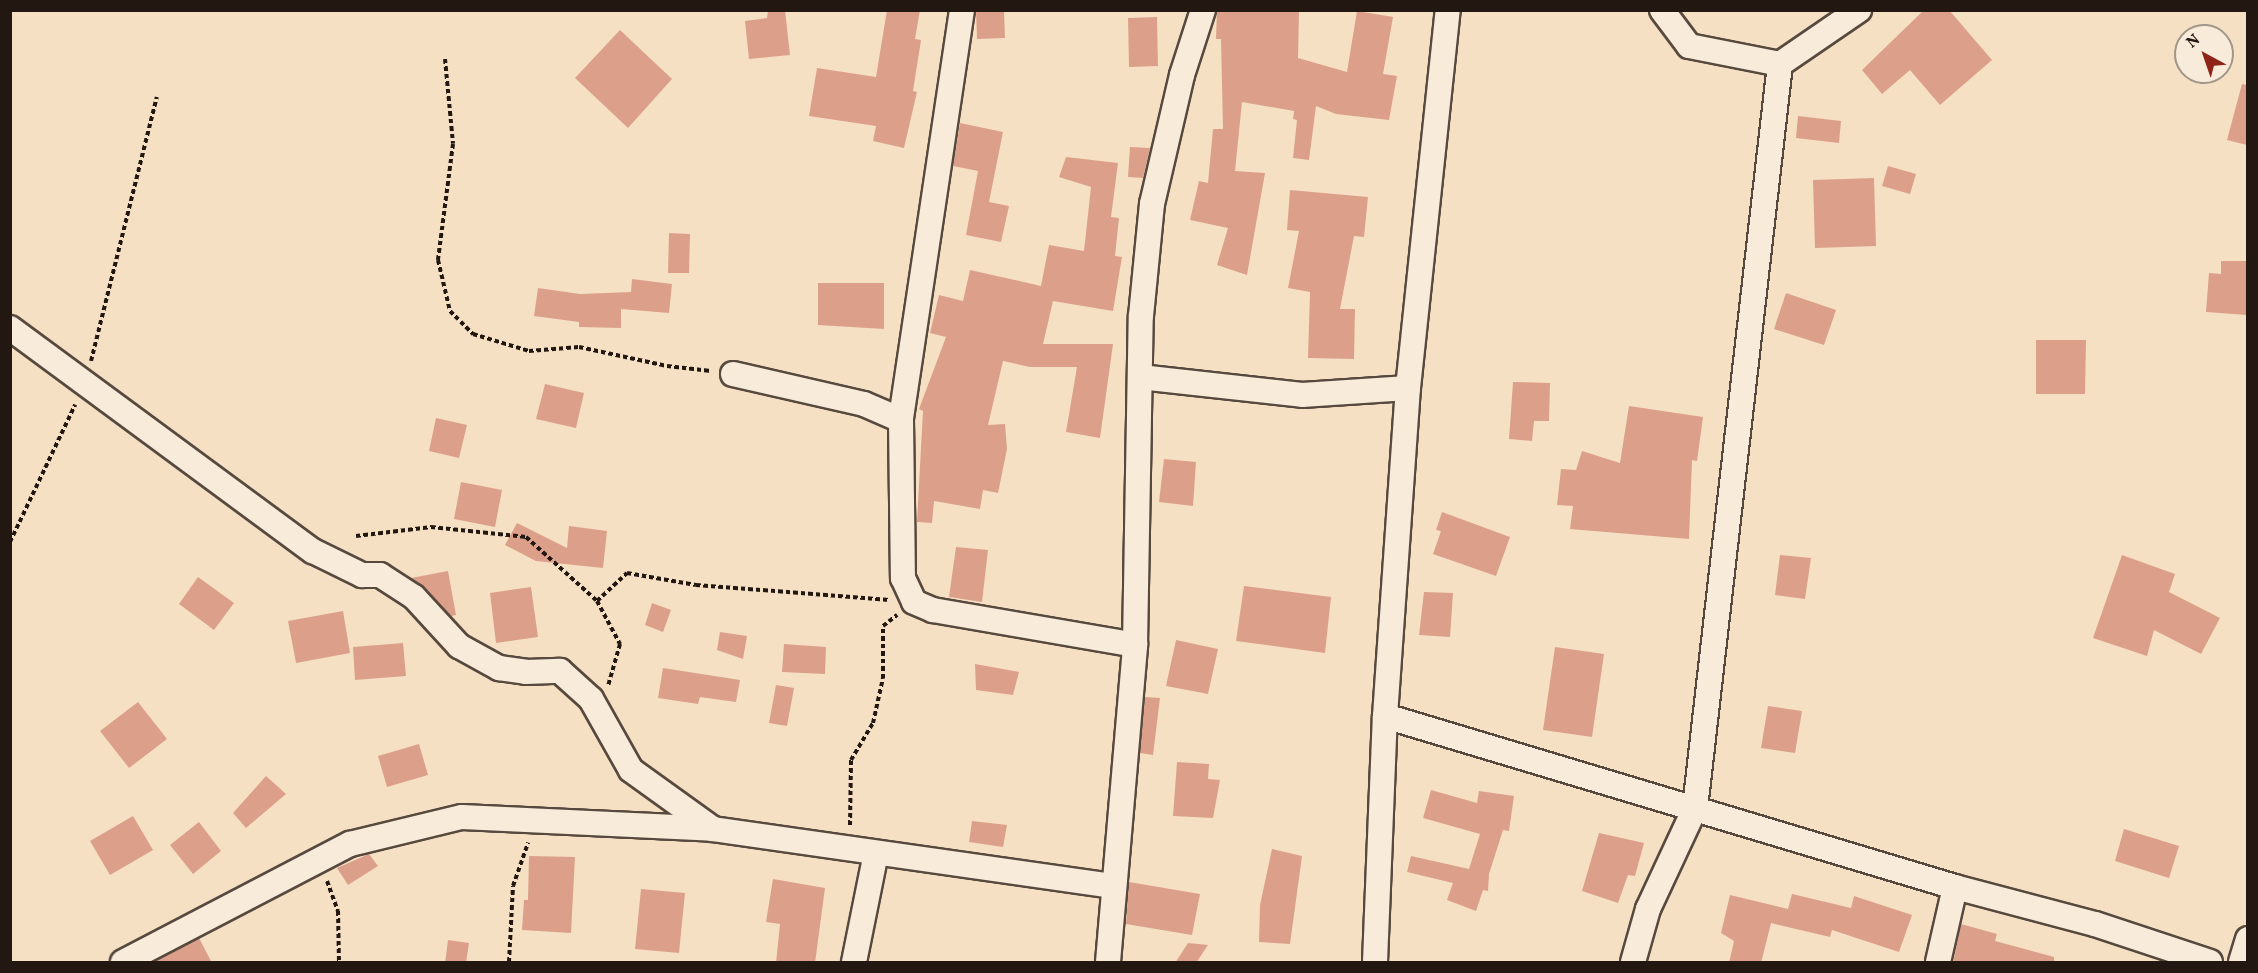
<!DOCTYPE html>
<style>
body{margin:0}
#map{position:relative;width:2258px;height:973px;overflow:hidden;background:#f5e0c4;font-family:Vollkorn,serif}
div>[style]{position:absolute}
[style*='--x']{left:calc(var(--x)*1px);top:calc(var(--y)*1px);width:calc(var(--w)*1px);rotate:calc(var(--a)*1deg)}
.building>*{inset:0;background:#dca08a}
.path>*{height:4px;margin-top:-2px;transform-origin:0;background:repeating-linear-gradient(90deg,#221711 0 4.5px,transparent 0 7.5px)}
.roads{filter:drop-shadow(2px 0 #57493e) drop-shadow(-2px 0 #57493e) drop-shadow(0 2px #57493e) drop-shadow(0 -2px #57493e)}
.minor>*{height:24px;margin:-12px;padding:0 12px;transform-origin:12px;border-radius:12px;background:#f8ebd9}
span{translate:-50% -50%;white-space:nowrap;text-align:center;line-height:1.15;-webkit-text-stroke:4.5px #f8ebd9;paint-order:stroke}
.frame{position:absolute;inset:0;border:12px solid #221711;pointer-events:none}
.north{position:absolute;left:2174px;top:24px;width:60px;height:60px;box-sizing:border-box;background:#f8ebd9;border:2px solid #a29689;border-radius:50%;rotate:320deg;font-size:16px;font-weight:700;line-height:24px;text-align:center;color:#221711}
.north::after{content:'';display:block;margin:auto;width:21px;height:27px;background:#8f2418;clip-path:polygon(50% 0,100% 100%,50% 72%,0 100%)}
</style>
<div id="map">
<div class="building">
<div style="clip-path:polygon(768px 10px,785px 10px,790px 55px,749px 59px,745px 21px,767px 18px)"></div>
<div style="clip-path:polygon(887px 10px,920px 10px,915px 39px,921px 40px,913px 91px,917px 92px,904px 148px,873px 141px,876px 126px,809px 116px,817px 68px,876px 77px)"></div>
<div style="clip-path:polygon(976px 10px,1004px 10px,1005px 38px,977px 39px)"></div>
<div style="clip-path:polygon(1217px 10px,1299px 10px,1298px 58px,1347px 72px,1357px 11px,1393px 17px,1383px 74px,1397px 76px,1389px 120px,1336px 114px,1316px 106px,1309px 160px,1293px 158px,1297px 120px,1293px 119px,1294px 111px,1242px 102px,1235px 171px,1265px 173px,1247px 275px,1217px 265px,1228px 228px,1190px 220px,1199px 181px,1208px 183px,1213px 129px,1223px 129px,1221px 39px,1216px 39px)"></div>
<div style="clip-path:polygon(1924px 10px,1949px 10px,1992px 60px,1940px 105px,1910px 70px,1882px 94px,1862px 70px)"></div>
<div style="clip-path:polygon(1157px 17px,1158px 66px,1129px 67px,1128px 18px)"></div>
<div style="clip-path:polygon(620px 30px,672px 79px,628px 128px,575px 78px)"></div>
<div style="clip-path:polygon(2242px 84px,2247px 85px,2247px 145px,2227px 140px)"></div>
<div style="clip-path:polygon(1798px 116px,1841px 121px,1839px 143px,1796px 138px)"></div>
<div style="clip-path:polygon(960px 123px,1003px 132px,989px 202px,1009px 206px,1001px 242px,966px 235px,978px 171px,953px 166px)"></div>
<div style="clip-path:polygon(1130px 147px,1150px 148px,1143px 178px,1128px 177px)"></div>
<div style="clip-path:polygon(1066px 157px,1118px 163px,1111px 217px,1119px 218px,1115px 256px,1122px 257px,1113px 311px,1053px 301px,1043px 344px,1113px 344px,1100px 438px,1066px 432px,1077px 367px,1030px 367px,1003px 361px,988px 425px,1005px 424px,1007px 449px,998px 493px,983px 490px,980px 509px,934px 501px,932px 523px,917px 522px,923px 411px,919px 409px,946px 337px,930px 333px,939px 295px,963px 301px,970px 270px,1041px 286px,1049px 245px,1084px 251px,1091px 187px,1059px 177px)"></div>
<div style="clip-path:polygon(1888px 166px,1916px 174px,1910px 194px,1882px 186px)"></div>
<div style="clip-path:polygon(1874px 178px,1876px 246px,1815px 248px,1813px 180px)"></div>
<div style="clip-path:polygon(1290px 190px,1368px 197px,1364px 237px,1354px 236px,1340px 309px,1355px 309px,1354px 359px,1308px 358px,1310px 292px,1288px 288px,1299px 231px,1287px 230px)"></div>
<div style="clip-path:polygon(669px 233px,690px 234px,689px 273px,668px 273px)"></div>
<div style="clip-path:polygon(2221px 261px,2247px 261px,2247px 315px,2206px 312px,2209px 273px,2221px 274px)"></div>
<div style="clip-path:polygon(632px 279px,672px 284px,669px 313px,621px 309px,621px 328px,579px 327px,579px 322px,534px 316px,538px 288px,580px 294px,631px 292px)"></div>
<div style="clip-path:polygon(818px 283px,884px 283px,884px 329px,818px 325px)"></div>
<div style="clip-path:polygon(1786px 293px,1836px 310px,1824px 345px,1774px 329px)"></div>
<div style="clip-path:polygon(2036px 340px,2086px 340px,2085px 394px,2036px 394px)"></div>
<div style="clip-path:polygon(1513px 382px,1550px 383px,1549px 421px,1534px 421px,1532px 441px,1509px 439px)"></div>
<div style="clip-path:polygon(545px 384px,584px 393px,576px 428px,536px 419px)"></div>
<div style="clip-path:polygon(1629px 406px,1703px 417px,1697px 461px,1692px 460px,1689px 539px,1570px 529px,1573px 506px,1557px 505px,1561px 469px,1576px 470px,1582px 451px,1620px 463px)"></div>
<div style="clip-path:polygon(436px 418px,467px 425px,459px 458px,429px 451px)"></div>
<div style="clip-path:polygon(1164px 459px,1196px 462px,1193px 506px,1159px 502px)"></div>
<div style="clip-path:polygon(461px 482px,502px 490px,495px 527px,454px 519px)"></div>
<div style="clip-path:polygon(1442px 512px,1510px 537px,1496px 576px,1433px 554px,1441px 531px,1436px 530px)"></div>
<div style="clip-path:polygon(517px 523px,567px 548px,569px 526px,607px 531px,603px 568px,536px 561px,505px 545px)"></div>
<div style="clip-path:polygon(956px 547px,988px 550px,982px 602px,949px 597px)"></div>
<div style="clip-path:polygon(1780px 555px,1811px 558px,1805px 599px,1775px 595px)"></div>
<div style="clip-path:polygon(2122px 555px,2175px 574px,2169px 592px,2220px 618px,2201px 654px,2154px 630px,2147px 656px,2093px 638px)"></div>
<div style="clip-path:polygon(448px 571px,456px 615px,451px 616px,411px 578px)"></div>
<div style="clip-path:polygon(198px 577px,234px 603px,214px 630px,179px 604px)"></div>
<div style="clip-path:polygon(1244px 586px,1331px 597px,1325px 653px,1236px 641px)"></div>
<div style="clip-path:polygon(531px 587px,538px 637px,496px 643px,490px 593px)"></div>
<div style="clip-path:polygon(1424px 592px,1453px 593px,1450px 637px,1419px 635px)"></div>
<div style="clip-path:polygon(652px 603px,671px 610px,663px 632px,645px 625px)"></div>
<div style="clip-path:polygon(343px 611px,350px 653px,296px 663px,288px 621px)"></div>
<div style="clip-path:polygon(720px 632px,747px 636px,743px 659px,717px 650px)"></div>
<div style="clip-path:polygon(1176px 640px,1218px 649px,1208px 694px,1166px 686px)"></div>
<div style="clip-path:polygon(403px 643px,406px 676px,355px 680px,353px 647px)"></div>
<div style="clip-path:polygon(784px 644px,826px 647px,825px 674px,782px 672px)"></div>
<div style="clip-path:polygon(1555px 647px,1604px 654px,1592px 737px,1543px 730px)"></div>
<div style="clip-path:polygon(975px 664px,1019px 672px,1013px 695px,976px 690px)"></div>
<div style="clip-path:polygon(663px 668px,740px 680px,736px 702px,700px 697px,698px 704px,658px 698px)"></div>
<div style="clip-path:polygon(776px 685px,794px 688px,787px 726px,769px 723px)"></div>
<div style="clip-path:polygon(1145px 697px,1160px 698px,1153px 755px,1140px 753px)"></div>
<div style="clip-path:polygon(138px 702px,167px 739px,129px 768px,100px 731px)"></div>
<div style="clip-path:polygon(1768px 706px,1802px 711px,1795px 753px,1761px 748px)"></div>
<div style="clip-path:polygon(419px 744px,428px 775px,387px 787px,378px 756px)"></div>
<div style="clip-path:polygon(1177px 762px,1209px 764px,1208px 779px,1220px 780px,1213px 818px,1173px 816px)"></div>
<div style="clip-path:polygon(266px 776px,286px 794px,246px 828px,233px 813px)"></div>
<div style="clip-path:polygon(1431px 790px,1477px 803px,1479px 791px,1514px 796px,1509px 831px,1503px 830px,1489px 874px,1488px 891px,1483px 890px,1476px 911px,1447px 900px,1453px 883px,1407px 872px,1411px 856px,1469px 869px,1480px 834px,1423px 818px)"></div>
<div style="clip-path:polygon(133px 816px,153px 850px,110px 875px,90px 841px)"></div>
<div style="clip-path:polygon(972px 821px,1007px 825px,1003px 847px,969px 842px)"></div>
<div style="clip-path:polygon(199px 822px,221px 851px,193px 874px,170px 845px)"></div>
<div style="clip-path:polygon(2124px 829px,2179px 846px,2169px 878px,2115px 861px)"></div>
<div style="clip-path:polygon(1599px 833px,1644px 843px,1635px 876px,1628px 875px,1618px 903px,1582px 891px)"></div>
<div style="clip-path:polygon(1272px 849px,1302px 856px,1290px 944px,1259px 942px,1260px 905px)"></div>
<div style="clip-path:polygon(369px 854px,378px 866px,348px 885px,337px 868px)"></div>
<div style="clip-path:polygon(529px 856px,575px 857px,571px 933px,522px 930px,524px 900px,528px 900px)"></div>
<div style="clip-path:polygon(773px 879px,825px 888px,815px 963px,776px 963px,780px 924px,766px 922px)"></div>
<div style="clip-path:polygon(1129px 882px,1200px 894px,1192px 935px,1126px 924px)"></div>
<div style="clip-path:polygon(641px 889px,685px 893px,679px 953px,635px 949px)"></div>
<div style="clip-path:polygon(1792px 894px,1851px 908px,1854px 896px,1912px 915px,1899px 952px,1832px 930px,1830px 937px,1771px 923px,1761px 963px,1729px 963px,1734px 941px,1721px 933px,1730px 895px,1788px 909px)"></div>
<div style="clip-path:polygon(1961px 924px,1997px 934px,1995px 941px,2054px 957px,2054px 963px,1953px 963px)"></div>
<div style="clip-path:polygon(199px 938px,212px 963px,153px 963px,160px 959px)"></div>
<div style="clip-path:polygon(448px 940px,469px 943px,466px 963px,445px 963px)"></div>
<div style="clip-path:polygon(1188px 943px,1208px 945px,1196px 963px,1175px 963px)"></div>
</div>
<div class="path">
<div style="--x:445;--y:59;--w:85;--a:84.6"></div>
<div style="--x:453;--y:144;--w:117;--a:97.4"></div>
<div style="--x:438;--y:260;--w:52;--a:76.8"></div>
<div style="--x:450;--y:311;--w:33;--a:45"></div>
<div style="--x:473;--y:334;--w:59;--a:16.9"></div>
<div style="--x:529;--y:351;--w:50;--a:-4.6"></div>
<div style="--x:579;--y:347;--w:90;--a:12.2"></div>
<div style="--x:667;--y:366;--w:44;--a:6.5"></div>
<div style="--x:91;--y:361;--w:272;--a:-76"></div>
<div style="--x:356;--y:536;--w:76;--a:-6.8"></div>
<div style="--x:431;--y:527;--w:96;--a:6"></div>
<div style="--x:526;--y:537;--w:96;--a:42"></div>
<div style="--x:597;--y:601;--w:49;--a:61.9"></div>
<div style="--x:620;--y:644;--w:44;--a:105.9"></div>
<div style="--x:10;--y:542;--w:152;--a:-64.6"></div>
<div style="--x:597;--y:601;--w:41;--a:-43"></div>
<div style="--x:627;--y:573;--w:70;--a:9.9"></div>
<div style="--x:696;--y:585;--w:194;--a:4.4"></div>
<div style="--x:850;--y:825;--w:65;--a:-89.1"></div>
<div style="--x:851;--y:760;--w:43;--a:-59.3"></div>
<div style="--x:873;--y:723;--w:46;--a:-77.5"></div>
<div style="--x:883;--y:678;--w:52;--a:-90"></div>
<div style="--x:883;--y:626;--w:18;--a:-38"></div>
<div style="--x:327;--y:881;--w:32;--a:70"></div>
<div style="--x:338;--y:911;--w:51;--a:88.9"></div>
<div style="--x:509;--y:962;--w:76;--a:-87"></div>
<div style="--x:513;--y:886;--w:46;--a:-70.8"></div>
</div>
<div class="roads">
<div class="minor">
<div style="--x:962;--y:10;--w:415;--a:98.5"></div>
<div style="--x:901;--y:420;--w:158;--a:89.3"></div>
<div style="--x:903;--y:578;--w:26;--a:65"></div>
<div style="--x:914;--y:602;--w:21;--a:23"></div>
<div style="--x:933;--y:610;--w:205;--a:9.8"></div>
<div style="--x:1662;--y:10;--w:45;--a:53.1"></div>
<div style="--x:1689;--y:46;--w:93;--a:11.2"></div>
<div style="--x:1780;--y:64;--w:96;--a:-34.4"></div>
<div style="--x:10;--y:328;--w:376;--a:36.4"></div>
<div style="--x:313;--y:551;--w:55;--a:26.1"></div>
<div style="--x:362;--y:575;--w:18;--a:0"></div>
<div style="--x:380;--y:575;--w:40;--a:32.9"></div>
<div style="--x:414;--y:597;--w:67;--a:47.4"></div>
<div style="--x:459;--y:646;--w:46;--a:28.8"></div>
<div style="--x:499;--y:668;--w:27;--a:8"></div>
<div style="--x:526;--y:672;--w:34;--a:-2"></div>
<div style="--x:560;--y:671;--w:42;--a:42.1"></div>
<div style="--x:591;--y:699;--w:81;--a:60.6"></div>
<div style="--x:631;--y:770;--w:101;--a:35.7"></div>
<div style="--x:733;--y:374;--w:134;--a:12.9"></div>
<div style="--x:864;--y:404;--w:40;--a:23.4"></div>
<div style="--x:1140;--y:377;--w:163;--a:6.3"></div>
<div style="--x:1302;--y:395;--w:106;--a:-3.8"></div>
<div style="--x:1385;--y:716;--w:595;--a:16.7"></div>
<div style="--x:1955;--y:887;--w:145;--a:14.8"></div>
<div style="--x:2095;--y:924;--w:121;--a:18.3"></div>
<div style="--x:123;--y:962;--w:256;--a:-27.5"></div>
<div style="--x:350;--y:844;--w:115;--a:-13.6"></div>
<div style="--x:462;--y:817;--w:251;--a:2.7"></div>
<div style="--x:713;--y:829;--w:405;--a:8.1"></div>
<div style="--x:854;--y:962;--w:111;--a:-78.6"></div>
<div style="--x:1108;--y:962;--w:318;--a:-85.1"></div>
<div style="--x:1135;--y:645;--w:329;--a:-89"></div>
<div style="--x:1141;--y:316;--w:113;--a:-84.4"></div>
<div style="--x:1152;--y:204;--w:132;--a:-76.9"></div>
<div style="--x:1182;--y:75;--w:68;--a:-72.1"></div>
<div style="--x:1375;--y:962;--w:246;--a:-87.7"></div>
<div style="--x:1385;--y:716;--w:329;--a:-86"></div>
<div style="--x:1408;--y:388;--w:380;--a:-84"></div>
<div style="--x:1633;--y:962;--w:55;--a:-74.2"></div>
<div style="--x:1648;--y:909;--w:111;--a:-65"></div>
<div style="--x:1695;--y:808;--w:749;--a:-83.48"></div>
<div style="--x:1938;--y:962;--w:77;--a:-77.2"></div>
<div style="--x:2241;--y:962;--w:24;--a:-73"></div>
</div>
</div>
<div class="frame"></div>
<div class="north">N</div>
</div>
